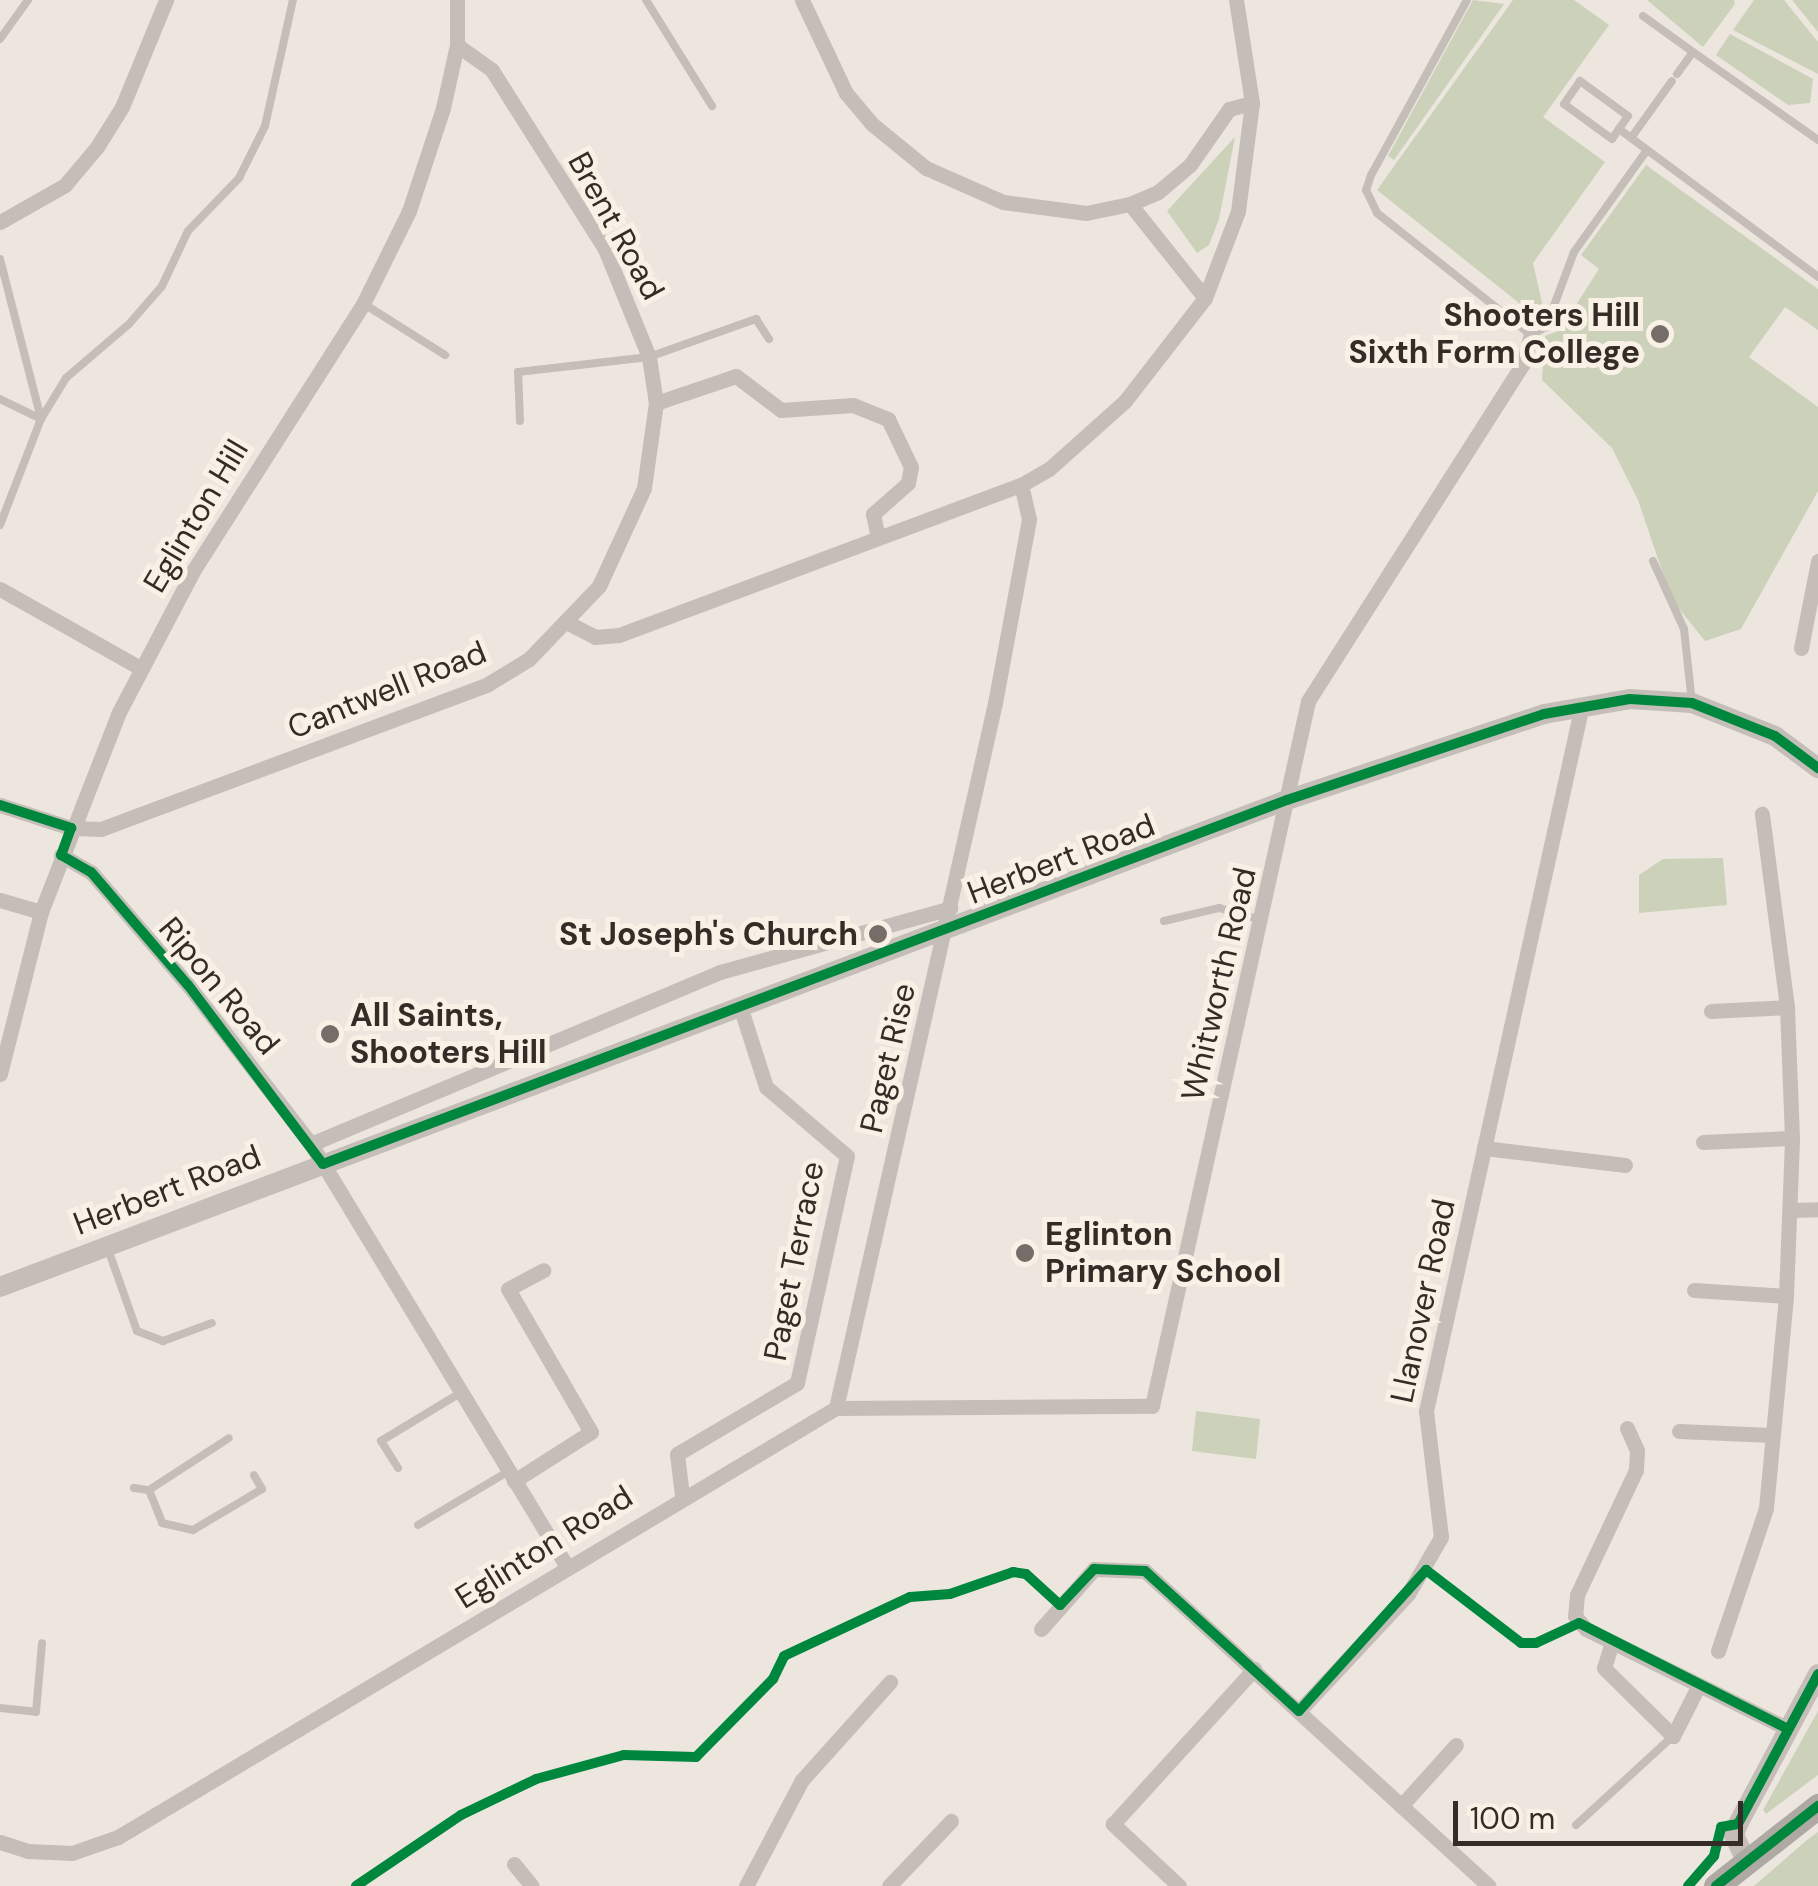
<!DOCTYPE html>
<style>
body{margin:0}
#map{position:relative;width:1818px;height:1886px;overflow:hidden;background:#ece6df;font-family:"DM Sans",sans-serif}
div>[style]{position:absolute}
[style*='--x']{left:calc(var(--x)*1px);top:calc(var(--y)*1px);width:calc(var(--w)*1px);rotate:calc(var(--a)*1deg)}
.green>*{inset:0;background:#ccd1b9}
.service>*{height:8px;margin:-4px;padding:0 4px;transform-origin:4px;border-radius:4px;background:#c5beb8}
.minor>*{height:15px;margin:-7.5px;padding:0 7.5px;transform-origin:7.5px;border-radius:7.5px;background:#c5beb8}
.tertiary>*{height:20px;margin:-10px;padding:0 10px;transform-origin:10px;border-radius:10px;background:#c5beb8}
.trunk>*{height:25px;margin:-12.5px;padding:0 12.5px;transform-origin:12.5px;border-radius:12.5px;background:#afa9a3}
.cycleway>*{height:10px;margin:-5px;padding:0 5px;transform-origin:5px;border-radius:5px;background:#00873e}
.dots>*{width:28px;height:28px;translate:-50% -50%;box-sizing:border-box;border:5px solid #f9f1e6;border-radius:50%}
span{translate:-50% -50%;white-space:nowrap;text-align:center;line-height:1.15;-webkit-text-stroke:10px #f9f1e6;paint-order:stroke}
.street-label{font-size:32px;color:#352c27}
.poi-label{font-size:32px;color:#352c27;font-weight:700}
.right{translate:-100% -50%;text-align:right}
.left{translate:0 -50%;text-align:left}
.scale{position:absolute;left:1453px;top:1801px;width:290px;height:45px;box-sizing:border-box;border:5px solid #352c27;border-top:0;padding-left:12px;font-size:30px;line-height:35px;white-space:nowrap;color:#352c27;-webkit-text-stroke:8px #f9f1e6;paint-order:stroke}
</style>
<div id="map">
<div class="green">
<div style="clip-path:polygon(1473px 0,1504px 4px,1394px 160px,1388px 156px)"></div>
<div style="clip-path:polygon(1513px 0,1574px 0,1609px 25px,1543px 117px,1605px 162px,1533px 263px,1543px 307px,1538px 318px,1377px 190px)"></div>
<div style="clip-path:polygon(1647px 0,1734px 0,1735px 4px,1703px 47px)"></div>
<div style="clip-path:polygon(1754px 0,1784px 0,1818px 42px,1818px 74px,1733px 30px)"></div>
<div style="clip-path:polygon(1792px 0,1818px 0,1818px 32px)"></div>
<div style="clip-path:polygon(1730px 34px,1813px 79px,1810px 103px,1788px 105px,1716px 55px)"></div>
<div style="clip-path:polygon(1235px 137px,1219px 219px,1209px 245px,1197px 253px,1167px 211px)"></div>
<div style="clip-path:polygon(1646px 165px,1818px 289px,1818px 330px,1785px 307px,1749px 357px,1818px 407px,1818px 491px,1741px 629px,1705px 641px,1672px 600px,1638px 500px,1612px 448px,1542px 380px,1545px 336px,1560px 330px,1599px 269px,1581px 255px)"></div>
<div style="clip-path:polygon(1723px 858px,1727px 905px,1639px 913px,1639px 875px,1663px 859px)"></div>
<div style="clip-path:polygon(1196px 1411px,1260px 1419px,1256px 1459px,1192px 1451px)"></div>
<div style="clip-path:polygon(1818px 1711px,1818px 1775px,1766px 1814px,1763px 1810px)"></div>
<div style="clip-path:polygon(1818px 1832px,1818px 1886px,1754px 1886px,1807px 1840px)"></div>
</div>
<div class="service">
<div style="--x:646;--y:0;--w:125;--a:58.1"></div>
<div style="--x:1467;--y:0;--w:200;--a:118.7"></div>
<div style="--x:1371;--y:175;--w:16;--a:108"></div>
<div style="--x:1366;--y:190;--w:25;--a:64"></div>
<div style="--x:1377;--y:213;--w:196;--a:38.4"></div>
<div style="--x:1531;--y:335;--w:17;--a:-28"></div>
<div style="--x:1546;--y:327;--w:80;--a:-69.5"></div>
<div style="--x:1574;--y:252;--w:125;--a:-54.4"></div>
<div style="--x:1643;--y:16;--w:62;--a:35.8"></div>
<div style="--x:0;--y:39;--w:48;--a:-54.3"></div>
<div style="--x:1677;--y:74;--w:27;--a:-54"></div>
<div style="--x:1693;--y:52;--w:153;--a:35.1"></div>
<div style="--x:1619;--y:129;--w:12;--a:125"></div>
<div style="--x:1612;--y:139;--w:59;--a:-143.9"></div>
<div style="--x:1564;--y:104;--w:28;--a:-55"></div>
<div style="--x:1580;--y:81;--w:59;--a:36.1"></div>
<div style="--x:1628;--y:116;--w:16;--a:125"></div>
<div style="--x:1619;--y:129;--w:248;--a:36.6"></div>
<div style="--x:1631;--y:138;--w:70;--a:-54.3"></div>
<div style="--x:0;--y:259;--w:165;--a:75.6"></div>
<div style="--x:364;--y:304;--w:96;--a:32.2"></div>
<div style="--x:0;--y:399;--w:46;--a:26"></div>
<div style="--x:520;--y:421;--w:49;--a:-92.3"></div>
<div style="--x:518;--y:372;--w:132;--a:-6.5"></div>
<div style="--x:649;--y:357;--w:114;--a:-19.6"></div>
<div style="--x:756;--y:319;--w:24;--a:57"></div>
<div style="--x:0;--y:525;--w:114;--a:-68.9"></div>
<div style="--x:41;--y:419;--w:48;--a:-58.6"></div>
<div style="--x:66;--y:378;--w:83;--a:-40.6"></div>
<div style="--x:129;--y:324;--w:50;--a:-49"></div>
<div style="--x:162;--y:286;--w:61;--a:-64.7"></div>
<div style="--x:188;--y:231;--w:74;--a:-46.1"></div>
<div style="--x:239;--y:178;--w:58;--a:-63.4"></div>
<div style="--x:265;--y:126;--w:129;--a:-77.5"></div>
<div style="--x:1653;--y:561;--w:75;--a:65.5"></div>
<div style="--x:1684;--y:629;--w:74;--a:83.8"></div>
<div style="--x:1164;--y:921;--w:57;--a:-13.3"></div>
<div style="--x:1219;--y:908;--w:45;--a:15.6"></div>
<div style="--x:108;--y:1249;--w:87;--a:70.5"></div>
<div style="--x:137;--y:1331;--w:28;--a:21"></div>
<div style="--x:163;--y:1341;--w:52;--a:-20.2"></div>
<div style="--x:398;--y:1468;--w:32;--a:-122"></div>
<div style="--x:381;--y:1441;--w:95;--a:-31.2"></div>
<div style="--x:134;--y:1488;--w:15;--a:8"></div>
<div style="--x:149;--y:1490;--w:95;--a:-33"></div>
<div style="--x:149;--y:1490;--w:35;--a:68"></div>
<div style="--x:162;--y:1523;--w:32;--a:13"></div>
<div style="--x:193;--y:1530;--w:80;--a:-30.7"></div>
<div style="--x:262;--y:1489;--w:16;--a:-120"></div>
<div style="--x:418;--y:1525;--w:106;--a:-30.7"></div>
<div style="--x:1040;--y:1586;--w:28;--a:44"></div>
<div style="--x:0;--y:1708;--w:36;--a:6"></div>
<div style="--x:36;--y:1712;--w:69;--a:-85"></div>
<div style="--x:1576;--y:1825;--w:132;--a:-42.5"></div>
</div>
<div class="minor">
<div style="--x:802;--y:0;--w:103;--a:64.7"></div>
<div style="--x:846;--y:93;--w:40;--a:50"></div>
<div style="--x:872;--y:124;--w:70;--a:39.2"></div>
<div style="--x:926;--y:168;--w:84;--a:23.8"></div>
<div style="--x:1003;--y:202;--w:84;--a:7.5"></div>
<div style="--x:1086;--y:213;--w:45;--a:-11.6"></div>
<div style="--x:1130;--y:204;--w:30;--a:-23"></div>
<div style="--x:1158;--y:192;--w:42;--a:-40.2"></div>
<div style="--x:1190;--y:165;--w:68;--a:-55.1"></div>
<div style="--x:1229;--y:109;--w:24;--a:-15"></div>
<div style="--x:1130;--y:204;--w:120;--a:51.4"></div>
<div style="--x:0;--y:222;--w:75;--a:-29.6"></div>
<div style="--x:65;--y:185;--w:50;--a:-49.9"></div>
<div style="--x:97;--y:147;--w:47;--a:-58"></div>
<div style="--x:122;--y:107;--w:116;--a:-67.6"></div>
<div style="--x:656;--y:403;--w:84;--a:-18.6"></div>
<div style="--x:736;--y:376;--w:56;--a:37.1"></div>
<div style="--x:781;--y:410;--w:72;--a:-4"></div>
<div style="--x:853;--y:405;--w:38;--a:22"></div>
<div style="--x:888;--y:419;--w:53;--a:64.4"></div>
<div style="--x:911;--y:467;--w:16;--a:101"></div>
<div style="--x:908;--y:483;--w:47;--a:138.5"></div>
<div style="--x:873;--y:514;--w:24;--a:78"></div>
<div style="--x:0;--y:589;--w:161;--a:29.4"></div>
<div style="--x:570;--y:624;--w:28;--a:27"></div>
<div style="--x:595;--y:637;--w:24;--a:-5"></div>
<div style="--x:619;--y:635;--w:429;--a:-20.5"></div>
<div style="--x:1021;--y:485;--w:32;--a:-30"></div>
<div style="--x:1049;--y:469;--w:102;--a:-41.8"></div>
<div style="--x:1125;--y:401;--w:130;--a:-52.2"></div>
<div style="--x:1205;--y:298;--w:93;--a:-69.2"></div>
<div style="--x:1238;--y:211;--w:109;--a:-82.6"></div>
<div style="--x:1252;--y:103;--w:104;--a:-98.8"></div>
<div style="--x:1801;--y:648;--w:89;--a:-78.9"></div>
<div style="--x:0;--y:805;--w:75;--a:17.9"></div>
<div style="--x:71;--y:828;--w:30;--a:2"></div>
<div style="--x:101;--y:829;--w:413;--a:-20.5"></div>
<div style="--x:488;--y:684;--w:48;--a:-31.4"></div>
<div style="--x:529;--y:659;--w:101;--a:-46.2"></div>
<div style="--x:599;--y:586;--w:108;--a:-65.3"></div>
<div style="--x:644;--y:488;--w:86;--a:-82"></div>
<div style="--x:656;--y:403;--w:47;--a:-98.7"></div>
<div style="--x:649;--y:357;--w:117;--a:-112.2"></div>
<div style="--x:605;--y:249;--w:212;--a:-122.3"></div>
<div style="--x:492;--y:70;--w:43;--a:-144.5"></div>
<div style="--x:61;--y:855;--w:34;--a:30"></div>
<div style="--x:91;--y:872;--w:149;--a:49.4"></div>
<div style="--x:188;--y:985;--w:201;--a:52.3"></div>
<div style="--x:311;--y:1144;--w:494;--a:58.8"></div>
<div style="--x:0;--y:900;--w:43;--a:16.3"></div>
<div style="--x:1711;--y:1011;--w:76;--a:-3"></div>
<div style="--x:1787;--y:1007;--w:195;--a:-97.4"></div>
<div style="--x:0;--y:1074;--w:167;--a:-75.8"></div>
<div style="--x:41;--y:912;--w:212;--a:-68.7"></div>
<div style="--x:118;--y:714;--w:161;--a:-62.3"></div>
<div style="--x:193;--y:571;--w:317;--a:-57.5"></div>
<div style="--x:363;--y:304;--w:104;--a:-63.7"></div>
<div style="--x:409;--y:211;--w:108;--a:-71.7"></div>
<div style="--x:443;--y:108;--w:65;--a:-77.5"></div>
<div style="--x:457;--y:45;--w:45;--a:-90"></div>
<div style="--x:1703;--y:1142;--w:89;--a:-2.6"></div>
<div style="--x:1792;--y:1138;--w:131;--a:-92.2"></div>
<div style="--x:311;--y:1144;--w:444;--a:-22.8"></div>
<div style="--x:720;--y:972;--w:239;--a:-15.5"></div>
<div style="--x:1484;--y:1148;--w:142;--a:6.9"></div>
<div style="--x:1794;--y:1210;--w:24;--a:-2"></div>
<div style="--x:1694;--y:1290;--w:92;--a:3.7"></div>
<div style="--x:1786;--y:1296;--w:158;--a:-87.8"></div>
<div style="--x:836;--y:1408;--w:723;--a:-77.29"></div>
<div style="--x:995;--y:703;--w:187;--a:-79.5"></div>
<div style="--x:1029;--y:519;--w:35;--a:-103"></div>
<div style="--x:1627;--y:1428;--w:24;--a:66"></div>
<div style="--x:1637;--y:1450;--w:20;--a:93"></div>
<div style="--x:1636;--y:1470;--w:138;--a:115.3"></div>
<div style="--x:1577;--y:1595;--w:21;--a:95"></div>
<div style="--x:1575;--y:1616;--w:17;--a:50"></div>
<div style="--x:1586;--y:1629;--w:225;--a:26.3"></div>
<div style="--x:1679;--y:1431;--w:93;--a:2.5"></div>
<div style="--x:514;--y:1481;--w:91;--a:-32.5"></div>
<div style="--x:591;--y:1432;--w:165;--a:-120.1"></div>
<div style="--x:508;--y:1289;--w:40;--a:-28"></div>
<div style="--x:682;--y:1495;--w:41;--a:-97"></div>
<div style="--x:677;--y:1454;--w:139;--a:-30.6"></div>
<div style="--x:797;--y:1383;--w:232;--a:-77.6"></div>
<div style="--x:847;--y:1156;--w:106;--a:-139.6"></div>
<div style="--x:766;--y:1087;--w:85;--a:-107.8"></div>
<div style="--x:1041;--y:1629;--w:80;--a:-48.5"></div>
<div style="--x:1094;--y:1569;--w:51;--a:2.2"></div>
<div style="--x:1145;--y:1571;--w:466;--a:42.5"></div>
<div style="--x:1612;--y:1642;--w:27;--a:107"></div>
<div style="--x:1604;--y:1668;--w:97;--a:44.6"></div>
<div style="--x:1673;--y:1736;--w:57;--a:-63"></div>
<div style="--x:1718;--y:1651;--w:151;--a:-71.4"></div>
<div style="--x:1766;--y:1508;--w:213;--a:-84.6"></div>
<div style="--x:1299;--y:1711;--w:160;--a:-47"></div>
<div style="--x:1408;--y:1594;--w:66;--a:-59.9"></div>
<div style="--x:1441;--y:1537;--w:127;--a:-96.8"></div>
<div style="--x:1426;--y:1411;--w:723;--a:-77.54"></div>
<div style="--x:1401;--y:1806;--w:82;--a:-48"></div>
<div style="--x:0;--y:1842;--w:29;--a:18"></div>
<div style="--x:28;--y:1851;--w:44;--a:2.6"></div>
<div style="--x:72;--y:1853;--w:49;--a:-19.2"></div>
<div style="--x:118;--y:1837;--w:836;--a:-30.86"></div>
<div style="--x:836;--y:1408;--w:316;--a:-0.4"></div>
<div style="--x:1152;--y:1406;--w:722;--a:-77.52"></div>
<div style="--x:1308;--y:701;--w:400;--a:-57.5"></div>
<div style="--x:1523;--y:364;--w:30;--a:-75"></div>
<div style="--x:514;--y:1864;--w:28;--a:51"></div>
<div style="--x:746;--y:1886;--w:120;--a:-62.2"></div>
<div style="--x:802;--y:1780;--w:132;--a:-48.1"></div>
<div style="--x:889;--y:1886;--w:90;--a:-46.4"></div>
<div style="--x:1179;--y:1886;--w:91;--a:-136.8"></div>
<div style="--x:1113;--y:1824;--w:210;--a:-47.7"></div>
</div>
<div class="tertiary">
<div style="--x:0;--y:1287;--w:1376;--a:-20.73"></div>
<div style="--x:1287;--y:800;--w:271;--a:-18.5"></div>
<div style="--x:1544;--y:714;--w:87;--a:-9.9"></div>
<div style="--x:1630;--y:699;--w:62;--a:3.7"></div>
<div style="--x:1692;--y:703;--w:89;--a:21.7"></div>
<div style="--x:1775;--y:736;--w:54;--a:36.7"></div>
<div style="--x:1746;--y:1860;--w:28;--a:-116"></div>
<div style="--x:1734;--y:1835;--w:12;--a:-70"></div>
<div style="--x:1738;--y:1824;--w:170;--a:-61.9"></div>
</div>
<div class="trunk">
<div style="--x:1716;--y:1886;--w:130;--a:-38.1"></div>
</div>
<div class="cycleway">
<div style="--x:0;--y:805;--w:75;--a:17.9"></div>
<div style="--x:71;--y:828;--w:29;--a:110"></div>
<div style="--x:61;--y:855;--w:34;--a:30"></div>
<div style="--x:91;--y:872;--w:149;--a:49.4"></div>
<div style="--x:188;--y:985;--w:224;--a:53"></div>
<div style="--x:323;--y:1164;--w:1030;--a:-20.69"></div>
<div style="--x:1287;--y:800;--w:271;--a:-18.5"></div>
<div style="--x:1544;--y:714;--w:87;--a:-9.9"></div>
<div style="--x:1630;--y:699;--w:62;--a:3.7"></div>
<div style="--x:1692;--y:703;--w:89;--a:21.7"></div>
<div style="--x:1775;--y:736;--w:54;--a:36.7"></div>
<div style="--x:356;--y:1886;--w:127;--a:-34.1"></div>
<div style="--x:461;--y:1815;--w:83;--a:-25.6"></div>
<div style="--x:536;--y:1779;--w:91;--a:-15.3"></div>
<div style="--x:624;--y:1755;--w:72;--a:1.6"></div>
<div style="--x:696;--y:1757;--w:110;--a:-45.4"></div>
<div style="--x:773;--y:1679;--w:25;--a:-64"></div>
<div style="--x:784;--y:1656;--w:139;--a:-25.1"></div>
<div style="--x:910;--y:1597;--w:40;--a:-4.3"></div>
<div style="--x:950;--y:1594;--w:67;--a:-19.2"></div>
<div style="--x:1013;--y:1572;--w:13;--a:9"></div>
<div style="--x:1026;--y:1574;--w:46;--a:42.4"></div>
<div style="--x:1060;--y:1605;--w:50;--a:-46.6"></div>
<div style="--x:1094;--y:1569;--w:51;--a:2.2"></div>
<div style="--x:1145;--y:1571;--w:208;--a:42.3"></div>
<div style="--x:1299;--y:1711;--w:190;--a:-48"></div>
<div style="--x:1426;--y:1570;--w:120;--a:37.5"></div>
<div style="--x:1521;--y:1643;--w:15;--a:0"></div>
<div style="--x:1536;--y:1643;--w:47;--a:-24.9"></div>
<div style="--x:1579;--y:1623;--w:234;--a:26.9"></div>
<div style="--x:1688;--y:1886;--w:40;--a:-49"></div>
<div style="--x:1714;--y:1856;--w:30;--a:-76"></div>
<div style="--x:1721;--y:1827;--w:17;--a:-10"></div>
<div style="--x:1738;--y:1824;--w:170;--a:-61.9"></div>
<div style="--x:1716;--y:1886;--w:130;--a:-38.1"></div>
</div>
<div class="dots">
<div style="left:1660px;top:334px;background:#756d67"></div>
<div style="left:878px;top:934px;background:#756d67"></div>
<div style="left:330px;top:1034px;background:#756d67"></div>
<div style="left:1025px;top:1253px;background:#756d67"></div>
</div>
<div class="street-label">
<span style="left:616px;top:226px;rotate:61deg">Brent Road</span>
<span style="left:196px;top:516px;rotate:-59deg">Eglinton Hill</span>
<span style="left:387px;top:690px;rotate:-22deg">Cantwell Road</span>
<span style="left:1061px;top:859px;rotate:-21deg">Herbert Road</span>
<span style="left:1219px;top:984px;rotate:-77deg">Whitworth Road</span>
<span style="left:219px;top:986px;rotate:50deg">Ripon Road</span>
<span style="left:888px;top:1058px;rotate:-77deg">Paget Rise</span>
<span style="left:167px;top:1190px;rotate:-21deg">Herbert Road</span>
<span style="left:794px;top:1261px;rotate:-79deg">Paget Terrace</span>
<span style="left:1423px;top:1301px;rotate:-78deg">Llanover Road</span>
<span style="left:544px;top:1547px;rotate:-32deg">Eglinton Road</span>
</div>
<div class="poi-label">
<span class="right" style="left:1640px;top:334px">Shooters Hill<br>Sixth Form College</span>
<span class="right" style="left:858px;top:934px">St Joseph's Church</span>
<span class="left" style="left:350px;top:1034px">All Saints,<br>Shooters Hill</span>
<span class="left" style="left:1045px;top:1253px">Eglinton<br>Primary School</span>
</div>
<div class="scale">100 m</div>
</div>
